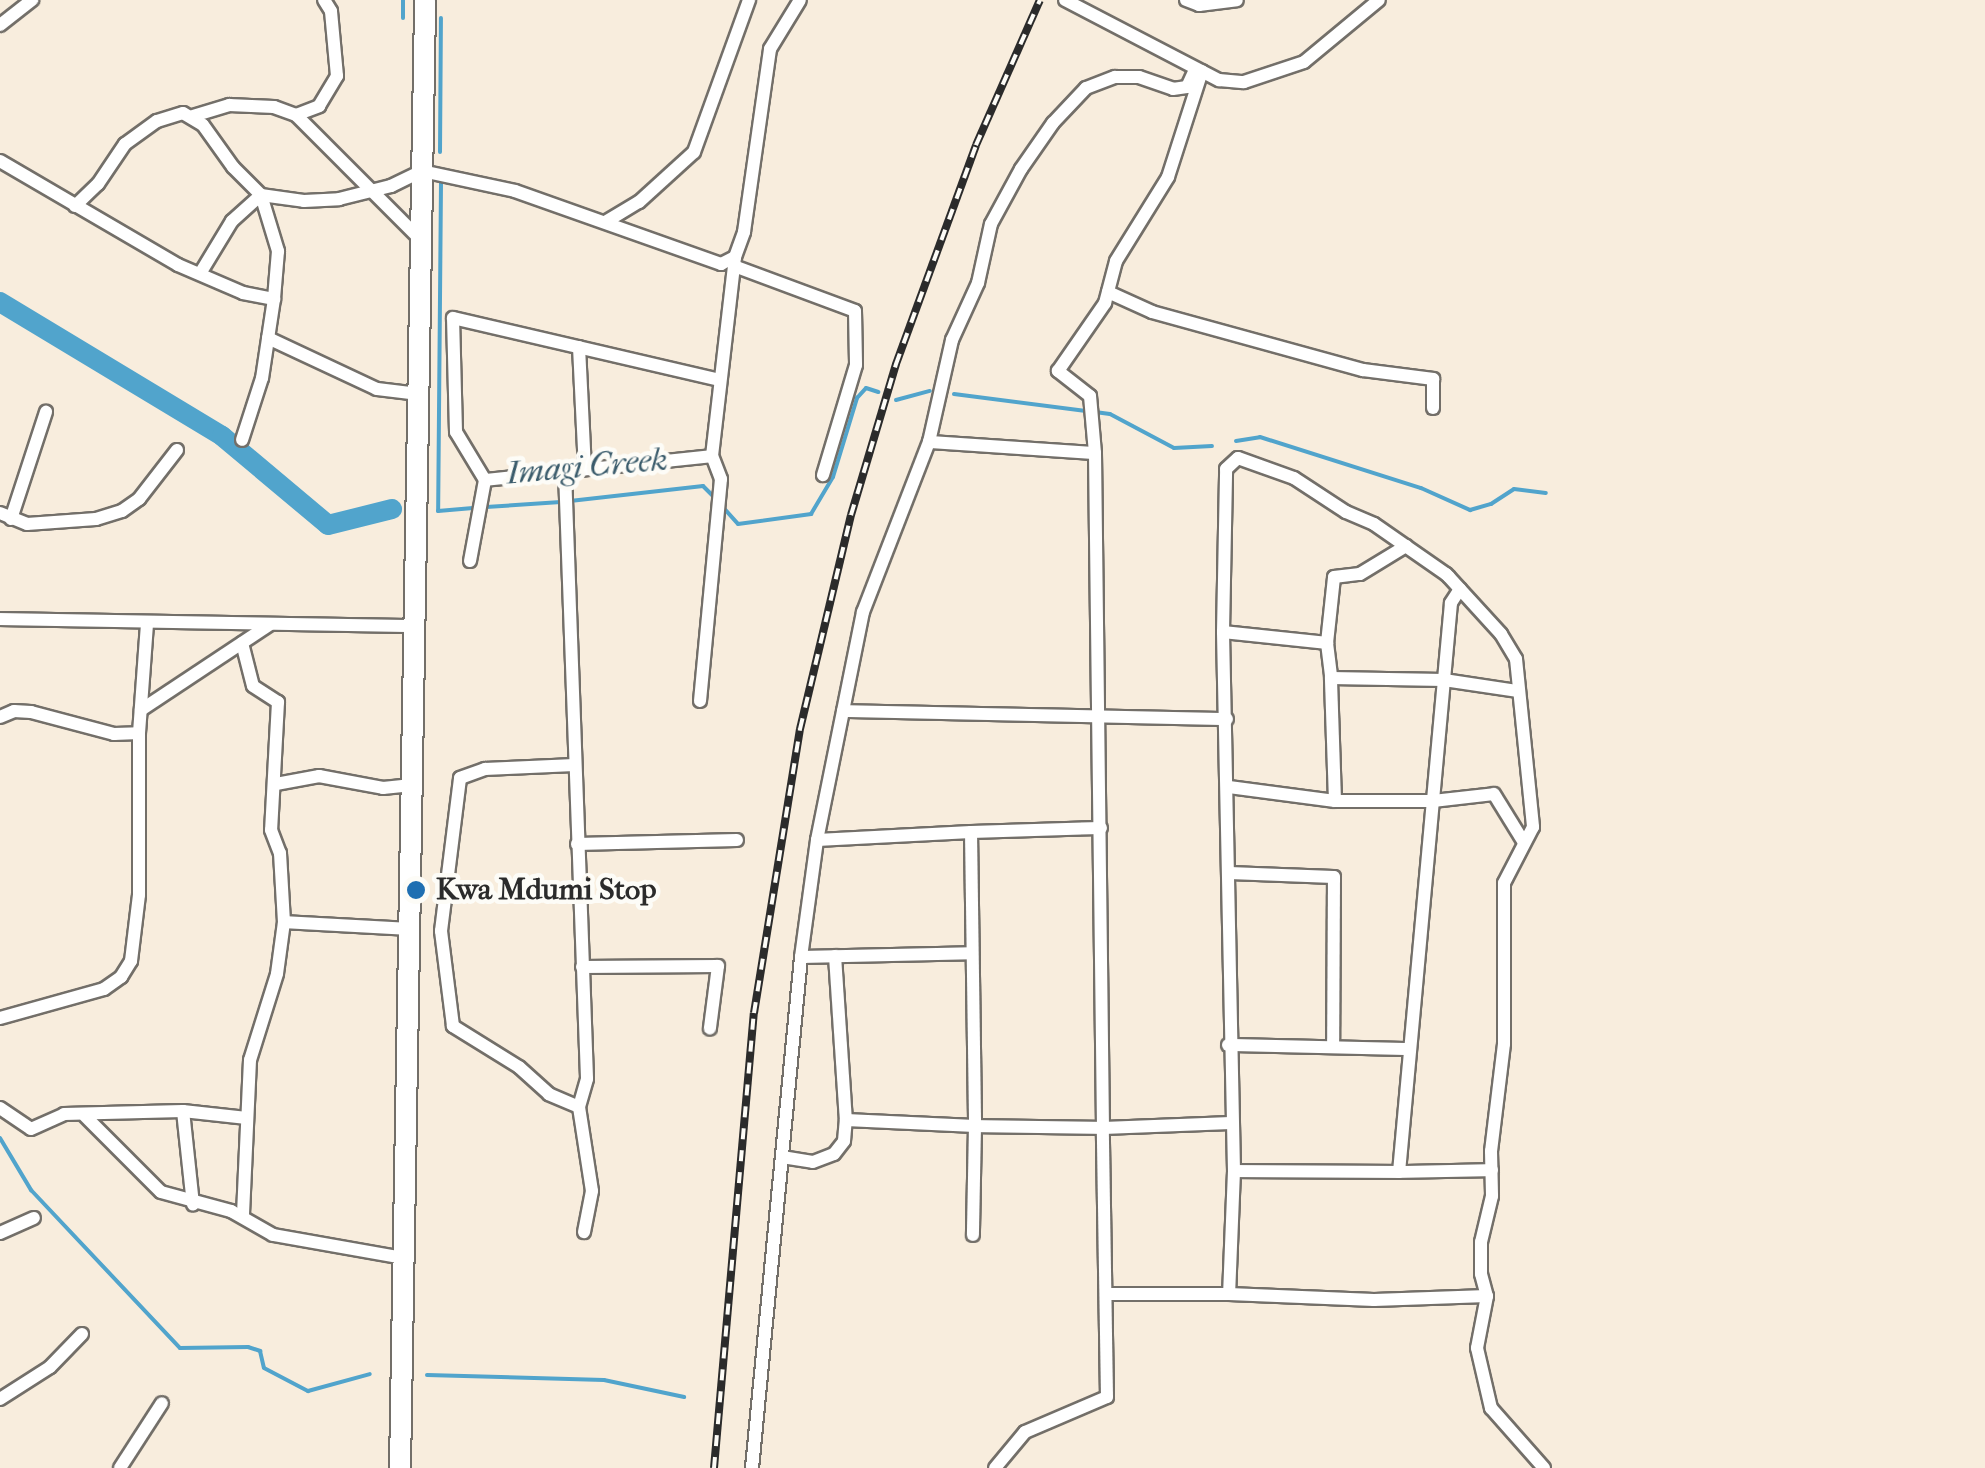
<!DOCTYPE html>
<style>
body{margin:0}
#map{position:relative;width:1985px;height:1468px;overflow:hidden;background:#f8eddd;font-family:"IM FELL French Canon",serif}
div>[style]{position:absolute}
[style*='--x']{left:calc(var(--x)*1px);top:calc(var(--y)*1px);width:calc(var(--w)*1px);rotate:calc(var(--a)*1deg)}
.stream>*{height:4px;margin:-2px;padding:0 2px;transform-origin:2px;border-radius:2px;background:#51a4cc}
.river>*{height:20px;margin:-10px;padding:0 10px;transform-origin:10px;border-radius:10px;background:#51a4cc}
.roads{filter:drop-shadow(2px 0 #736f69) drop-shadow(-2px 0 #736f69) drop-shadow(0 2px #736f69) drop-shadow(0 -2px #736f69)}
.minor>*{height:12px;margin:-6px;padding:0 6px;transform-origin:6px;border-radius:6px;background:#fff}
.highway>*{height:20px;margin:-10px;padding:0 10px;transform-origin:10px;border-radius:10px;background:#fff}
.rail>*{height:8px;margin-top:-4px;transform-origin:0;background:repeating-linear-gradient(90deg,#fdfcf7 0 11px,#2b2b2b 0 22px);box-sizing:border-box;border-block:2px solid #2b2b2b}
.dots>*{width:28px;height:28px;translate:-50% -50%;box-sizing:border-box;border:5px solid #fdfcf7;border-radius:50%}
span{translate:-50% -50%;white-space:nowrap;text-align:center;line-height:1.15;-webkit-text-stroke:9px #fdfcf7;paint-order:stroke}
.poi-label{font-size:30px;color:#2b2b2b;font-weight:700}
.left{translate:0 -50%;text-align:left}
.water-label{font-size:32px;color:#3a5b6b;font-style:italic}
</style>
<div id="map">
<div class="stream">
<div style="--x:403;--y:0;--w:18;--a:90"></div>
<div style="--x:440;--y:152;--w:134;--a:-89.6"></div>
<div style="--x:441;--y:183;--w:328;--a:90.5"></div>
<div style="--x:438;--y:511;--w:38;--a:-5"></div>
<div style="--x:954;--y:394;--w:133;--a:7.3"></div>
<div style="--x:896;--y:400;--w:35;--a:-15"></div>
<div style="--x:1095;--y:412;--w:15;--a:8"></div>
<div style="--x:1110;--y:414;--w:72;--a:28"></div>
<div style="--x:1174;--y:448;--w:38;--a:-3"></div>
<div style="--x:1236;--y:441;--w:24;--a:-9"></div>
<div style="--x:1260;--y:437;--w:169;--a:17.6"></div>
<div style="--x:1421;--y:488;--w:54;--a:24.2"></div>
<div style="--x:1470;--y:510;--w:22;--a:-16"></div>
<div style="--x:1491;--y:504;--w:27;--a:-33"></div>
<div style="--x:1514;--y:489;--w:32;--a:7"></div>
<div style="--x:570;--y:501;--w:134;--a:-6.4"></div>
<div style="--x:703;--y:486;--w:17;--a:45"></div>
<div style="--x:721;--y:505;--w:25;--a:48"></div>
<div style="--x:738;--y:524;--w:74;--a:-7.8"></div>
<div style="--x:811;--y:514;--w:43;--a:-59.3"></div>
<div style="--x:833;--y:477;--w:83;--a:-73.1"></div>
<div style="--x:857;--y:398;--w:13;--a:-48"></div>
<div style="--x:866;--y:388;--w:13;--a:18"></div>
<div style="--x:486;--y:507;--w:75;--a:-3.8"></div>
<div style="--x:0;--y:1138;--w:61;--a:59.2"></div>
<div style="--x:31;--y:1190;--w:217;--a:46.7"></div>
<div style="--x:180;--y:1348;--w:68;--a:-0.8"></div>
<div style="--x:248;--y:1347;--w:13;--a:18"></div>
<div style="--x:260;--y:1351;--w:17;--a:77"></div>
<div style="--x:264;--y:1368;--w:50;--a:27.6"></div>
<div style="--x:308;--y:1391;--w:64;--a:-15.3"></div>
<div style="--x:427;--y:1375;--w:177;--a:1.6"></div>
<div style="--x:604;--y:1380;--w:82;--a:12"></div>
</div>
<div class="river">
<div style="--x:0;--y:302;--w:259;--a:31.1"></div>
<div style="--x:222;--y:436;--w:138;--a:40"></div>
<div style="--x:328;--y:525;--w:66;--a:-14"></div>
</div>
<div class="roads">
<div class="minor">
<div style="--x:1065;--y:0;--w:174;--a:27.5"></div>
<div style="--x:1219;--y:80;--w:25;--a:5"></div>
<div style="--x:1244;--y:82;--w:63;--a:-18.4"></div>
<div style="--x:1304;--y:62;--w:97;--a:-39.6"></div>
<div style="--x:1186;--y:0;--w:14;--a:21"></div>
<div style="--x:1199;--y:5;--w:38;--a:-7"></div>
<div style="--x:0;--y:25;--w:41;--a:-38"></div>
<div style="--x:296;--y:115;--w:177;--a:45"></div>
<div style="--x:193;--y:116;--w:38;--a:-17"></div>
<div style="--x:229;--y:105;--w:45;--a:2.5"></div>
<div style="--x:274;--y:107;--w:23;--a:20"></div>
<div style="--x:296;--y:115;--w:25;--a:-21"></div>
<div style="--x:319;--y:106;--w:35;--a:-59"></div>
<div style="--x:337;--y:76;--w:65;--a:-95.3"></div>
<div style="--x:331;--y:11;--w:13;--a:-122"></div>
<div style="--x:0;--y:161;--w:206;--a:30.3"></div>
<div style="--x:178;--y:265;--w:71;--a:23.3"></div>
<div style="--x:243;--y:293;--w:32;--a:11"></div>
<div style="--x:75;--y:206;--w:32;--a:-44"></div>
<div style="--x:98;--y:184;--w:48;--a:-56"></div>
<div style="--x:125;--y:144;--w:39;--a:-36"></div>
<div style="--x:157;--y:121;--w:27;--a:-17"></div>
<div style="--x:183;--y:113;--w:23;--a:31"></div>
<div style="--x:203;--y:125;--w:52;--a:54.5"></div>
<div style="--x:233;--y:167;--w:40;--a:45"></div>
<div style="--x:261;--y:195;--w:59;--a:73.1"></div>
<div style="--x:278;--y:251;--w:48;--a:94.8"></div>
<div style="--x:274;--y:299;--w:80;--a:98.6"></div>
<div style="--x:262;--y:378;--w:65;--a:107.9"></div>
<div style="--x:607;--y:221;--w:37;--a:-31"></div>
<div style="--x:639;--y:202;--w:74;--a:-42.3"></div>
<div style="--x:694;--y:152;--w:162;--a:-70.1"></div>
<div style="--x:734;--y:266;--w:129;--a:20.4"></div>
<div style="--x:855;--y:311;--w:54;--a:88.9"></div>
<div style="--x:856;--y:365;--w:115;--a:106.7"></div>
<div style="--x:201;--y:272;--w:60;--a:-58.7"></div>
<div style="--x:232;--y:221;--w:39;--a:-42"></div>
<div style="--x:261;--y:195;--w:43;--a:7.9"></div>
<div style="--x:304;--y:201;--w:35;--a:-3"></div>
<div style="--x:339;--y:199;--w:54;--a:-14"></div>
<div style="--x:391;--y:186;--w:34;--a:-26"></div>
<div style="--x:422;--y:171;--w:95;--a:12.1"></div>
<div style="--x:515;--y:191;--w:219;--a:19.5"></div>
<div style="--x:721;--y:264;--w:16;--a:-27"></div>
<div style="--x:735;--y:257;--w:27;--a:-70"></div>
<div style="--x:744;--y:232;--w:185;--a:-81.9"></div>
<div style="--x:770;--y:49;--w:57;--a:-58.5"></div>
<div style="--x:1108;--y:292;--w:48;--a:24.4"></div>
<div style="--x:1152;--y:312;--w:219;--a:15.4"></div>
<div style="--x:1363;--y:370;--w:71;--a:7.3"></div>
<div style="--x:1433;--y:379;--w:29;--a:90"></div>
<div style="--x:268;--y:338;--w:120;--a:25.1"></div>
<div style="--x:377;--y:389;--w:42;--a:6.8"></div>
<div style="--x:579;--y:347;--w:122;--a:87.2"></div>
<div style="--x:929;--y:442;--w:166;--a:3.8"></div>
<div style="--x:565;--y:472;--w:607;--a:87.92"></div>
<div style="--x:587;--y:1079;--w:29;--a:106"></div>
<div style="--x:579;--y:1107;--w:33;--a:-157"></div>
<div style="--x:549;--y:1094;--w:40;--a:-138"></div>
<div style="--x:519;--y:1067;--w:78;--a:-148.2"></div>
<div style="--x:453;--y:1026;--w:96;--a:-97.2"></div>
<div style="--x:441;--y:931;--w:154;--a:-82.9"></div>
<div style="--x:460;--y:778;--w:27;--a:-20"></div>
<div style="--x:485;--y:769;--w:89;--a:-2.6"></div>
<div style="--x:485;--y:480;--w:228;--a:-6"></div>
<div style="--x:0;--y:513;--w:29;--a:22"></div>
<div style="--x:27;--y:524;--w:69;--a:-4.1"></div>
<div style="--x:96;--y:519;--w:27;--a:-17"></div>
<div style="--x:122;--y:511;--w:21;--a:-35"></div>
<div style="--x:139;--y:499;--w:62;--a:-52.2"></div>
<div style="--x:11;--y:519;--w:113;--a:-71.9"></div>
<div style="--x:470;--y:561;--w:82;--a:-79.5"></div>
<div style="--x:485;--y:480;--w:56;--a:-121.1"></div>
<div style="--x:456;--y:432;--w:114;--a:-91.5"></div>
<div style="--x:453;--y:318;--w:274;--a:13.1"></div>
<div style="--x:1460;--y:589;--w:17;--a:123"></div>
<div style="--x:1451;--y:603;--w:571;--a:95.22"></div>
<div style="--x:1399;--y:1172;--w:165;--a:-179.7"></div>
<div style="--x:1234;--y:1171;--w:539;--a:-91.17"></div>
<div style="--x:1223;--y:632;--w:163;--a:-88.9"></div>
<div style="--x:1226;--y:469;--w:16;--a:-43"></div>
<div style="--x:1238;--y:458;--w:59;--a:19.7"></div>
<div style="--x:1294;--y:478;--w:62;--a:33.2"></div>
<div style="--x:1346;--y:512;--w:30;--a:23"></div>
<div style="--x:1374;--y:524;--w:88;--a:34.8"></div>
<div style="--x:1446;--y:574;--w:4;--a:45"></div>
<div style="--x:1449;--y:577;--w:77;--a:47.6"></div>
<div style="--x:1501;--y:634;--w:29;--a:59"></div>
<div style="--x:1516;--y:659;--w:169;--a:84.2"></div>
<div style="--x:1533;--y:827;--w:63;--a:117.4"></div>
<div style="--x:1504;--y:883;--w:161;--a:90"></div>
<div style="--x:1504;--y:1044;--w:108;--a:96.9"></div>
<div style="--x:1491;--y:1151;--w:45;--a:88.7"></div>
<div style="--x:1492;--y:1196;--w:47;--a:103.4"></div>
<div style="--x:1481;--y:1242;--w:32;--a:90"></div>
<div style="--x:1481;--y:1274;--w:23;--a:75"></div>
<div style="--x:1487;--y:1296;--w:53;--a:100.9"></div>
<div style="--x:1477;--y:1348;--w:62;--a:76.9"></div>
<div style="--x:1491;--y:1408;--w:80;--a:48.5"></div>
<div style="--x:0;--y:619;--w:415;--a:1"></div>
<div style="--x:1223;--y:632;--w:105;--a:6"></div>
<div style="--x:1327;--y:643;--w:35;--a:83"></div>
<div style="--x:242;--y:643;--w:44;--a:75.7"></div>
<div style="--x:253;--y:686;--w:30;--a:33"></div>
<div style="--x:278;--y:702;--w:128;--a:93.1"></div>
<div style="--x:271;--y:830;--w:25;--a:69"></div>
<div style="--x:280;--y:853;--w:69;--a:86.7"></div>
<div style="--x:284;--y:922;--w:52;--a:97.7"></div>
<div style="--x:277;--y:974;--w:90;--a:107.4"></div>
<div style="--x:250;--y:1060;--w:157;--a:92.6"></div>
<div style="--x:1327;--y:643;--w:66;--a:-83.9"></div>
<div style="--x:1334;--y:577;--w:26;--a:-7"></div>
<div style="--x:1360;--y:574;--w:54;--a:-31.3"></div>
<div style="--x:700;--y:701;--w:223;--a:-84.6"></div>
<div style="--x:721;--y:479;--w:25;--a:-111"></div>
<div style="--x:712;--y:456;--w:200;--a:-83.4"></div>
<div style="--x:141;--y:710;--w:154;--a:-33.6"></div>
<div style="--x:843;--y:711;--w:384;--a:1.2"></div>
<div style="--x:0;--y:717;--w:15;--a:-23"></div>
<div style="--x:14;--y:711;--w:17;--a:3"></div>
<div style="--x:31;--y:712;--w:86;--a:14.8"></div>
<div style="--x:114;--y:734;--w:25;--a:-2"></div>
<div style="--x:276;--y:784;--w:44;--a:-10.5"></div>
<div style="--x:319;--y:776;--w:65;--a:10.6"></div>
<div style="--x:383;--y:788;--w:29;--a:-6"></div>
<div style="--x:1229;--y:787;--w:107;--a:7.5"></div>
<div style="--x:1335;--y:801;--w:98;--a:0"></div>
<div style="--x:1433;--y:801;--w:61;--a:-6.5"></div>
<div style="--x:1494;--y:794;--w:55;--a:58.3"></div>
<div style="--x:1335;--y:801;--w:123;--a:-91.9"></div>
<div style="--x:1331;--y:678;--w:113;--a:1"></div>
<div style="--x:1444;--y:680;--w:75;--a:8.5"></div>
<div style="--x:971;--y:832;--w:130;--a:-1.8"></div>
<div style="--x:817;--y:840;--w:154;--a:-3"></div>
<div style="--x:971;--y:832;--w:294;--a:89.2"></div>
<div style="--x:975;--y:1126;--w:128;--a:0.9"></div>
<div style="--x:1103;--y:1128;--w:675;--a:-90.68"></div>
<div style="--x:1095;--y:453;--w:57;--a:-95"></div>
<div style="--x:1090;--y:396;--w:41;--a:-142"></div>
<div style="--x:1058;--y:371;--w:83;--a:-55.3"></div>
<div style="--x:1105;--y:303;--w:43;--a:-75.3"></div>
<div style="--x:1116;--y:261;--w:99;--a:-58.2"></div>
<div style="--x:1168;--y:177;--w:111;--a:-72.2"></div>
<div style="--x:577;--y:844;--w:160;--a:-1.4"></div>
<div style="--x:1229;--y:873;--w:105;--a:2.2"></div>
<div style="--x:1334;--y:877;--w:170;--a:90.3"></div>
<div style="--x:284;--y:922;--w:125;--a:3.2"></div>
<div style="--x:835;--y:956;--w:164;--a:86.2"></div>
<div style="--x:846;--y:1120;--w:129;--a:2.7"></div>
<div style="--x:975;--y:1126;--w:109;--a:91.1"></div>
<div style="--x:801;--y:957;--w:170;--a:-1.3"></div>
<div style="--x:582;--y:967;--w:136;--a:-0.4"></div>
<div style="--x:718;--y:966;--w:63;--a:97.4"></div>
<div style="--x:0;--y:1018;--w:108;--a:-15.6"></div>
<div style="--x:104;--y:989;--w:21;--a:-35"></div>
<div style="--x:121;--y:977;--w:19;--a:-58"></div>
<div style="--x:131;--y:961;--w:66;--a:-83.1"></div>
<div style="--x:139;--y:895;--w:162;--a:-90"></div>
<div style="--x:139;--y:733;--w:110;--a:-85.8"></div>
<div style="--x:1228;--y:1045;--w:182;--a:1.3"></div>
<div style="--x:579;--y:1107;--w:85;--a:81.2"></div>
<div style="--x:592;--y:1191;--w:42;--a:101"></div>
<div style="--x:0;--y:1108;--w:37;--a:34"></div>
<div style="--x:31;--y:1129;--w:36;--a:-24"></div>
<div style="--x:64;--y:1114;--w:119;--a:-1.4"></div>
<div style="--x:183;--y:1111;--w:64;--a:6.2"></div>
<div style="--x:183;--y:1111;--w:94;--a:83.9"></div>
<div style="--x:85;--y:1116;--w:107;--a:45"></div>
<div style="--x:161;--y:1192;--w:73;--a:15.2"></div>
<div style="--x:231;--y:1211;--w:48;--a:29.7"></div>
<div style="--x:273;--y:1235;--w:133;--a:10"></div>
<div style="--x:782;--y:1157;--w:31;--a:9"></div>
<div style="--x:813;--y:1162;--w:22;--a:-21"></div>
<div style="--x:834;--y:1154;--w:16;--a:-52"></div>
<div style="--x:844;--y:1141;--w:21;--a:-85"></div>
<div style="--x:1234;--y:1171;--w:123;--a:92.3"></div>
<div style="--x:1229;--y:1294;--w:145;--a:2.4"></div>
<div style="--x:1374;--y:1300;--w:113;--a:-2"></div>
<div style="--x:1399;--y:1172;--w:93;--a:-1.2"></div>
<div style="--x:0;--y:1233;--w:37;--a:-24"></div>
<div style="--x:1106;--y:1294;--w:123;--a:0"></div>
<div style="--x:0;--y:1399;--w:59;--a:-32.6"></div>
<div style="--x:50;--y:1367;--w:46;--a:-45.9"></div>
<div style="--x:120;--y:1468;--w:77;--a:-57.1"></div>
<div style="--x:752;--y:1468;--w:513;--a:-84.52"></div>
<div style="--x:801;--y:957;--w:118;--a:-82.2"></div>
<div style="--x:817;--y:840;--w:233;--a:-78.6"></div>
<div style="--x:863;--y:612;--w:182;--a:-68.8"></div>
<div style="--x:929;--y:442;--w:105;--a:-77.3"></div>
<div style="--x:952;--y:340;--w:63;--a:-65.5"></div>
<div style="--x:978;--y:283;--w:60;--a:-77.6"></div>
<div style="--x:991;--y:224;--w:63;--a:-61.4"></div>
<div style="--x:1021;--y:169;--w:56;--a:-55.2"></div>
<div style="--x:1053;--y:123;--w:48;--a:-46.7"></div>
<div style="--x:1086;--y:88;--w:31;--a:-21"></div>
<div style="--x:1115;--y:77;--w:24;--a:0"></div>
<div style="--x:1139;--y:77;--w:36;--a:19"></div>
<div style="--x:1173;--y:89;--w:14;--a:-8"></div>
<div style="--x:1187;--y:87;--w:17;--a:-65"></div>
<div style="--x:995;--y:1468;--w:47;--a:-50.2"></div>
<div style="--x:1025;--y:1432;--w:89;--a:-23.1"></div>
<div style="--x:1107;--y:1397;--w:269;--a:-90.9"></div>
<div style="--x:1103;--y:1128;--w:128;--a:-2.2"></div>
</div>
<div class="highway">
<div style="--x:400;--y:1468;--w:1468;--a:-89.02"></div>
</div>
</div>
<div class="rail">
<div style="--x:714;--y:1468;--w:457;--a:-85"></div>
<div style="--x:754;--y:1013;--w:288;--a:-80.8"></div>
<div style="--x:800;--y:729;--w:220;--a:-76.6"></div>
<div style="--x:851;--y:515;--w:158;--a:-73.4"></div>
<div style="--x:896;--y:364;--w:233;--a:-69.9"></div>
<div style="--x:976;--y:145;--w:158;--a:-66.2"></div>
</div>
<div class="dots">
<div style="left:416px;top:890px;background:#1f6fb2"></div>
</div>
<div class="poi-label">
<span class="left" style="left:436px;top:890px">Kwa Mdumi Stop</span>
</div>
<div class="water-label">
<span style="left:587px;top:467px;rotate:-5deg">Imagi Creek</span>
</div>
</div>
